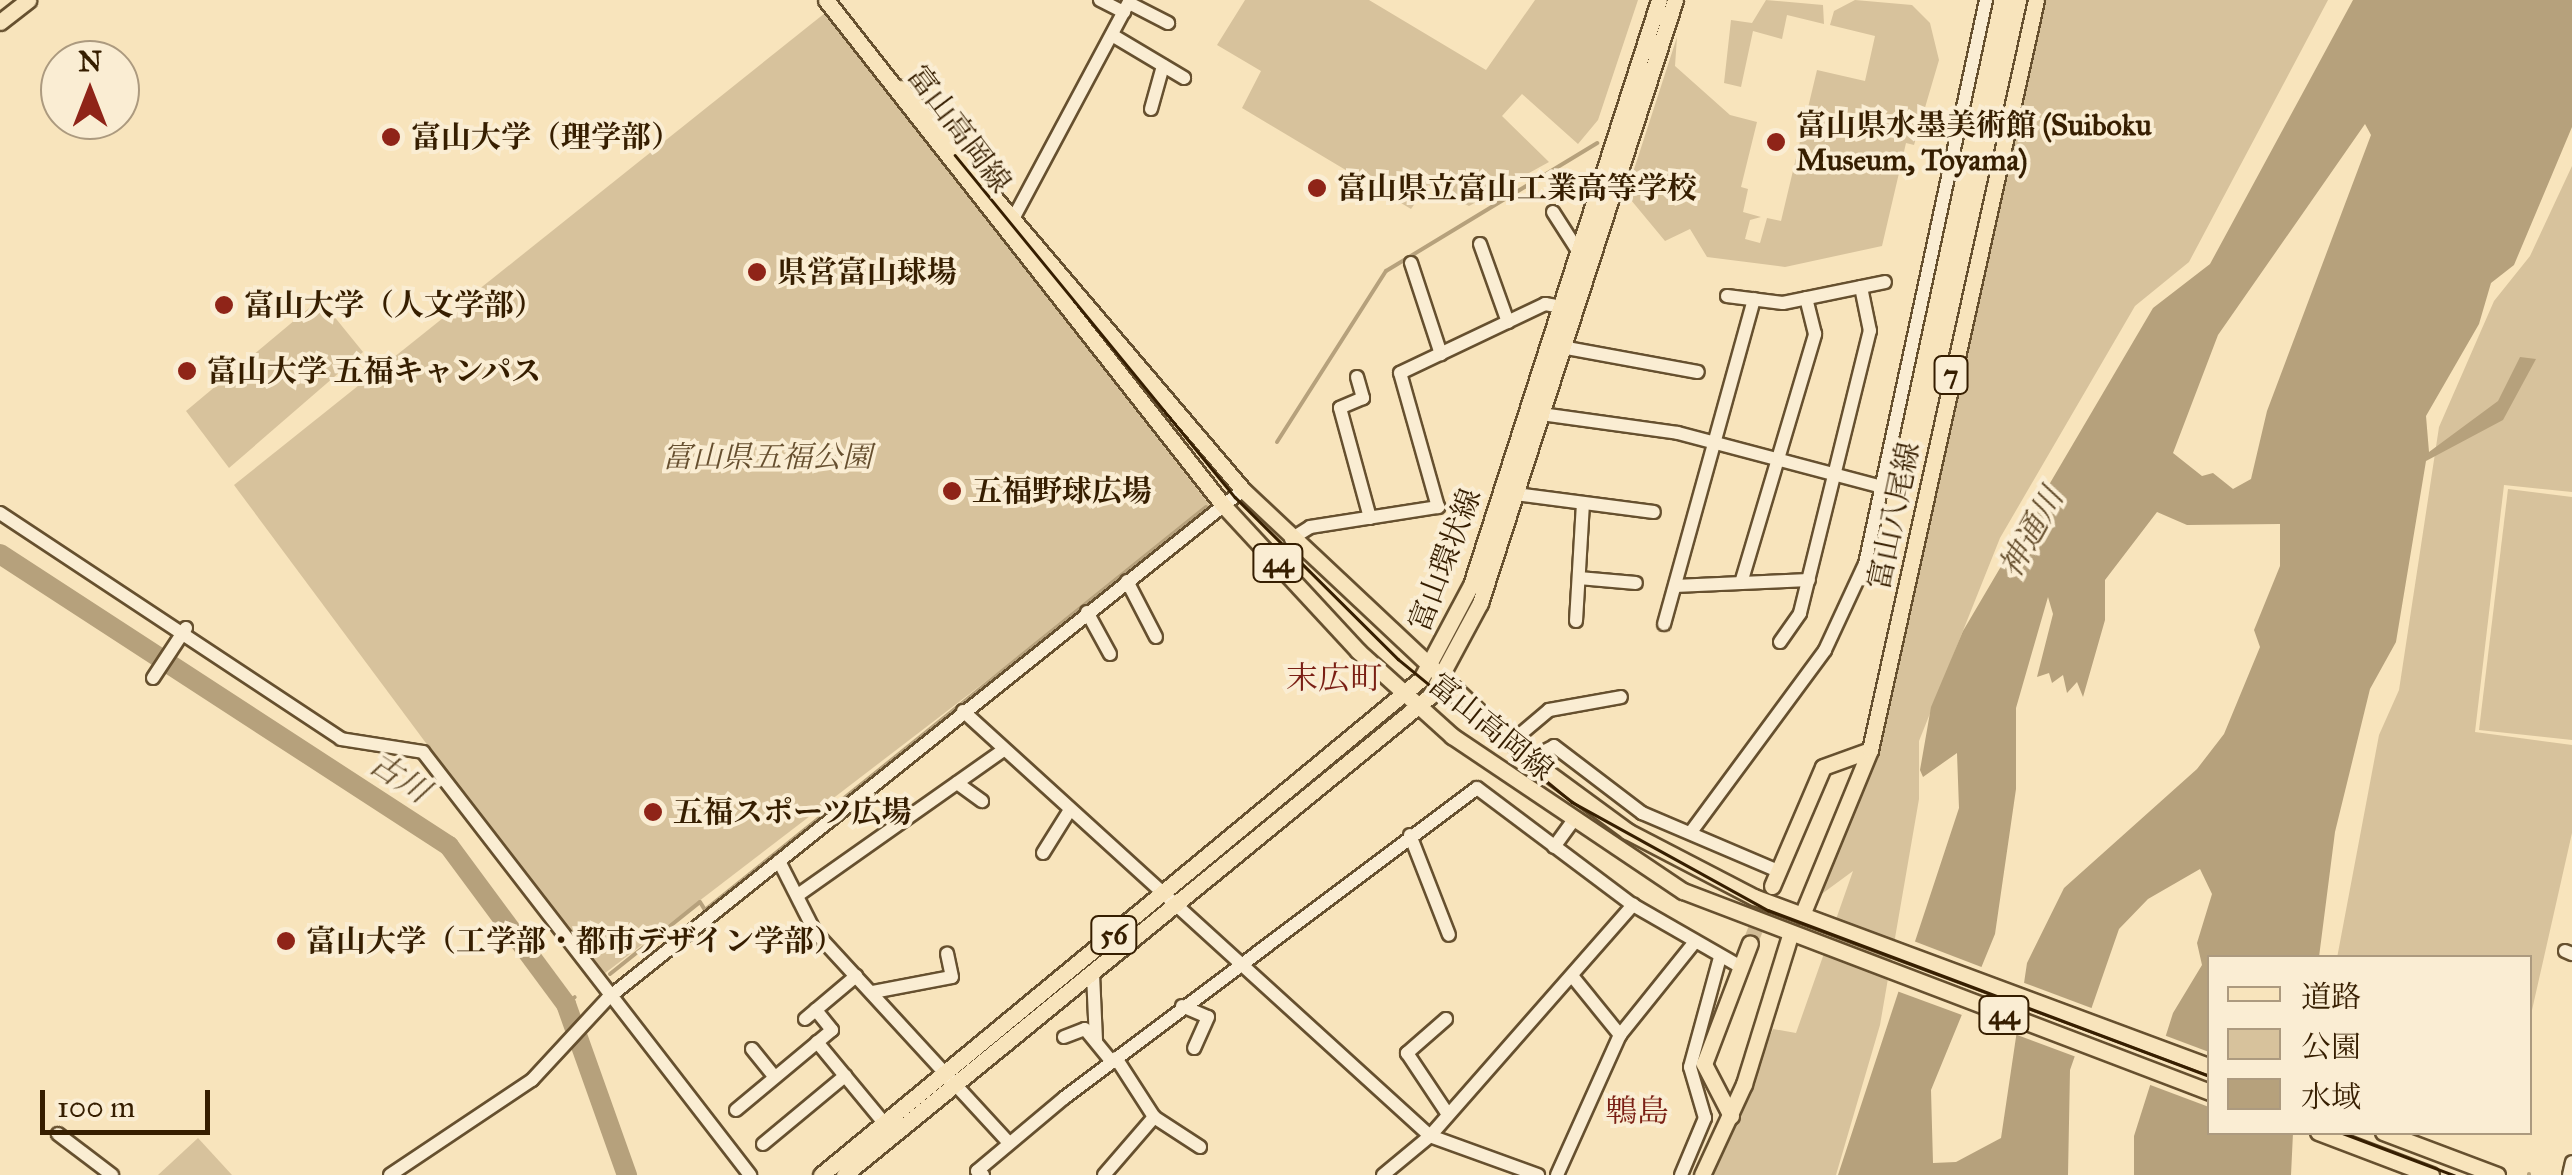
<!DOCTYPE html>
<meta charset="utf-8">
<style>
body{margin:0}
#map{position:relative;width:2572px;height:1175px;overflow:hidden;background:#f8e4bc;font-family:"IM FELL Great Primer","Noto Serif JP",serif}
div>[style]{position:absolute}
[style*='--x']{left:calc(var(--x)*1px);top:calc(var(--y)*1px);width:calc(var(--w)*1px);rotate:calc(var(--a)*1deg)}
.green>*{inset:0;background:#d7c29c}
.water>*{inset:0;background:#b6a17c}
.pier>*{inset:0;background:#f8e4bc}
.stream>*{height:4px;margin:-2px;padding:0 2px;transform-origin:2px;border-radius:2px;background:#b6a17c}
.river>*{height:20px;margin:-10px;padding:0 10px;transform-origin:10px;border-radius:10px;background:#b6a17c}
.major-tunnel>*{height:15px;margin-top:-7.5px;transform-origin:0;background:repeating-linear-gradient(90deg,#d1bc96 0 15px,transparent 0 23px)}
.roads{filter:drop-shadow(2px 0 #66502f) drop-shadow(-2px 0 #66502f) drop-shadow(0 2px #66502f) drop-shadow(0 -2px #66502f)}
.minor>*{height:12px;margin:-6px;padding:0 6px;transform-origin:6px;border-radius:6px;background:#faedd3}
.major>*{height:15px;margin:-7.5px;padding:0 7.5px;transform-origin:7.5px;border-radius:7.5px;background:#f8e4bc}
.tram>*{height:2.5px;margin:-1.25px;padding:0 1.25px;transform-origin:1.25px;border-radius:1.25px;background:#361e00}
.dots>*{width:28px;height:28px;translate:-50% -50%;box-sizing:border-box;border:5px solid #faedd3;border-radius:50%}
span{translate:-50% -50%;white-space:nowrap;text-align:center;line-height:1.15;-webkit-text-stroke:8px #faedd3;paint-order:stroke}
.shield-label span{padding:2px 8px;background:#faedd3;border:2px solid;border-radius:8px;-webkit-text-stroke-width:0}
.shield-label{font-size:28px;color:#361e00;font-weight:700}
.poi-label{font-size:30px;color:#361e00;font-weight:700}
.left{translate:0 -50%;text-align:left}
.street-label{font-size:30px;color:#361e00}
.park-label{font-size:30px;color:#664f2f;font-style:italic}
.water-label{font-size:32px;color:#634c2b;font-style:italic}
.neighbourhood-label{font-size:32px;color:#7a1f14}
.legend{position:absolute;left:2207px;top:955px;width:325px;height:180px;box-sizing:border-box;background:#faedd3;border:2px solid #ac9a7f;margin:0;padding:12px 18px;list-style:none;font-size:30px;color:#361e00}
.legend li{display:flex;align-items:center;gap:20px;height:50px}
.legend b{width:50px;border:2px solid #ac9a7f}
.north{position:absolute;left:40px;top:40px;width:100px;height:100px;box-sizing:border-box;background:#faedd3;border:2px solid #ac9a7f;border-radius:50%;rotate:0deg;font-size:28px;font-weight:700;line-height:40px;text-align:center;color:#361e00}
.north::after{content:'';display:block;margin:auto;width:35px;height:45px;background:#8f2418;clip-path:polygon(50% 0,100% 100%,50% 72%,0 100%)}
.scale{position:absolute;left:40px;top:1090px;width:170px;height:45px;box-sizing:border-box;border:5px solid #361e00;border-top:0;padding-left:12px;font-size:30px;line-height:35px;white-space:nowrap;color:#361e00;-webkit-text-stroke:8px #faedd3;paint-order:stroke}
</style>
<div id="map">
<div class="green">
<div style="clip-path:polygon(1245px 0,1369px 0,1486px 70px,1535px 0,1638px 0,1598px 120px,1578px 144px,1522px 94px,1502px 116px,1549px 162px,1469px 206px,1428px 185px,1411px 209px,1242px 108px,1261px 71px,1217px 45px)"></div>
<div style="clip-path:polygon(1766px 0,1823px 5px,1824px 24px,1787px 15px,1782px 39px,1753px 31px,1741px 87px,1724px 83px,1731px 20px,1752px 23px)"></div>
<div style="clip-path:polygon(1855px 0,1912px 5px,1930px 23px,1939px 60px,1914px 145px,1906px 143px,1882px 246px,1785px 267px,1707px 257px,1690px 229px,1665px 241px,1626px 194px,1677px 37px,1675px 66px,1730px 115px,1757px 122px,1741px 187px,1748px 189px,1743px 212px,1761px 217px,1750px 220px,1745px 239px,1760px 243px,1767px 218px,1781px 221px,1817px 70px,1865px 81px,1875px 36px,1830px 25px,1834px 11px)"></div>
<div style="clip-path:polygon(2044px 0,2328px 0,2189px 262px,2135px 306px,2000px 538px,1919px 741px,1919px 799px,1880px 1025px,1836px 1175px,1709px 1175px,1773px 1029px,1796px 1033px,1853px 871px,1819px 896px,1888px 694px)"></div>
<div style="clip-path:polygon(825px 13px,1212px 508px,600px 977px,234px 485px)"></div>
<div style="clip-path:polygon(2572px 166px,2572px 492px,2504px 485px,2475px 732px,2572px 745px,2572px 833px,2530px 1019px,2530px 958px,2337px 958px,2379px 735px,2399px 690px,2439px 427px,2494px 301px,2530px 256px)"></div>
<div style="clip-path:polygon(320px 299px,363px 352px,229px 468px,186px 411px)"></div>
<div style="clip-path:polygon(2508px 489px,2572px 497px,2572px 740px,2479px 730px)"></div>
<div style="clip-path:polygon(198px 1138px,232px 1175px,158px 1175px)"></div>
</div>
<div class="water">
<div style="clip-path:polygon(evenodd,2353px 0,2572px 0,2572px 127px,2514px 265px,2491px 283px,2479px 324px,2426px 416px,2429px 452px,2498px 401px,2520px 357px,2536px 359px,2503px 420px,2426px 461px,2396px 642px,2370px 689px,2335px 832px,2319px 957px,2210px 958px,2210px 1132px,2293px 1133px,2291px 1175px,2134px 1175px,2134px 1136px,2173px 1013px,2202px 965px,2197px 943px,2212px 894px,2200px 869px,2148px 899px,2119px 929px,2070px 1070px,2068px 1175px,1838px 1175px,1959px 808px,1957px 753px,1923px 777px,1920px 770px,1931px 707px,1963px 631px,2153px 308px,2210px 264px,2353px 0,2365px 124px,2371px 135px,2267px 411px,2251px 479px,2233px 489px,2213px 473px,2202px 476px,2173px 453px,2218px 335px,2365px 124px,2353px 0,2157px 512px,2187px 525px,2280px 524px,2280px 566px,2254px 630px,2260px 647px,2224px 734px,2197px 769px,2064px 888px,2027px 963px,2001px 1138px,1956px 1162px,1933px 1163px,1931px 1090px,1995px 934px,2016px 789px,2016px 708px,2048px 597px,2053px 614px,2037px 677px,2049px 673px,2052px 683px,2063px 675px,2067px 693px,2077px 682px,2083px 697px,2105px 620px,2105px 580px,2157px 512px)"></div>
</div>
<div class="pier">
<div style="clip-path:polygon(1911px 940px,1984px 968px,1962px 1015px,1894px 990px)"></div>
<div style="clip-path:polygon(2019px 981px,2094px 1009px,2079px 1058px,2012px 1033px)"></div>
<div style="clip-path:polygon(2161px 1034px,2209px 1052px,2209px 1107px,2145px 1083px)"></div>
</div>
<div class="stream">
<div style="--x:1277;--y:442;--w:203;--a:-57.5"></div>
<div style="--x:1386;--y:271;--w:247;--a:-31.2"></div>
<div style="--x:610;--y:974;--w:115;--a:-38.7"></div>
<div style="--x:700;--y:902;--w:9;--a:58"></div>
<div style="--x:705;--y:910;--w:643;--a:-38.81"></div>
<div style="--x:566;--y:1004;--w:11;--a:-38"></div>
<div style="--x:2529;--y:1175;--w:1;--a:-90"></div>
</div>
<div class="river">
<div style="--x:0;--y:554;--w:536;--a:33.04"></div>
<div style="--x:449;--y:846;--w:197;--a:53.5"></div>
<div style="--x:566;--y:1004;--w:182;--a:70.4"></div>
</div>
<div class="major-tunnel">
<div style="--x:1750;--y:943;--w:58;--a:-68.7"></div>
</div>
<div class="roads">
<div class="minor">
<div style="--x:1100;--y:0;--w:27;--a:27"></div>
<div style="--x:1129;--y:3;--w:44;--a:27.1"></div>
<div style="--x:1112;--y:35;--w:84;--a:30.8"></div>
<div style="--x:1151;--y:109;--w:45;--a:-74.4"></div>
<div style="--x:1553;--y:212;--w:46;--a:57.3"></div>
<div style="--x:1013;--y:219;--w:248;--a:-61.9"></div>
<div style="--x:1480;--y:244;--w:83;--a:70.3"></div>
<div style="--x:1411;--y:263;--w:96;--a:71.8"></div>
<div style="--x:1727;--y:296;--w:56;--a:7.1"></div>
<div style="--x:1783;--y:303;--w:104;--a:-11.6"></div>
<div style="--x:1556;--y:346;--w:144;--a:10.4"></div>
<div style="--x:1357;--y:377;--w:22;--a:74"></div>
<div style="--x:1363;--y:398;--w:25;--a:157"></div>
<div style="--x:1340;--y:408;--w:114;--a:74.7"></div>
<div style="--x:1534;--y:413;--w:145;--a:7.9"></div>
<div style="--x:1678;--y:433;--w:211;--a:14.8"></div>
<div style="--x:1508;--y:493;--w:147;--a:7.4"></div>
<div style="--x:0;--y:513;--w:409;--a:33.5"></div>
<div style="--x:341;--y:739;--w:83;--a:9"></div>
<div style="--x:423;--y:752;--w:535;--a:52.29"></div>
<div style="--x:1291;--y:539;--w:22;--a:-32"></div>
<div style="--x:1310;--y:527;--w:130;--a:-8.9"></div>
<div style="--x:1438;--y:507;--w:139;--a:-105.8"></div>
<div style="--x:1400;--y:373;--w:161;--a:-25.4"></div>
<div style="--x:1545;--y:304;--w:23;--a:10"></div>
<div style="--x:1579;--y:578;--w:57;--a:5"></div>
<div style="--x:1127;--y:581;--w:63;--a:62.6"></div>
<div style="--x:1741;--y:583;--w:260;--a:-73.4"></div>
<div style="--x:1815;--y:334;--w:37;--a:-104"></div>
<div style="--x:1675;--y:586;--w:134;--a:-2.6"></div>
<div style="--x:1087;--y:612;--w:48;--a:61.3"></div>
<div style="--x:1576;--y:621;--w:118;--a:-86.6"></div>
<div style="--x:1664;--y:624;--w:337;--a:-74.5"></div>
<div style="--x:1780;--y:642;--w:35;--a:-55"></div>
<div style="--x:1800;--y:613;--w:291;--a:-76.1"></div>
<div style="--x:1870;--y:331;--w:45;--a:-101.6"></div>
<div style="--x:153;--y:678;--w:60;--a:-56.6"></div>
<div style="--x:963;--y:711;--w:631;--a:42.3"></div>
<div style="--x:1430;--y:1136;--w:115;--a:19.9"></div>
<div style="--x:1510;--y:743;--w:51;--a:-40.2"></div>
<div style="--x:1549;--y:710;--w:73;--a:-10.2"></div>
<div style="--x:1529;--y:759;--w:28;--a:-27"></div>
<div style="--x:1554;--y:746;--w:111;--a:37.3"></div>
<div style="--x:1642;--y:813;--w:148;--a:23.1"></div>
<div style="--x:957;--y:783;--w:31;--a:36"></div>
<div style="--x:1691;--y:832;--w:226;--a:-53.6"></div>
<div style="--x:1825;--y:650;--w:95;--a:-65.1"></div>
<div style="--x:1865;--y:564;--w:577;--a:-77.89"></div>
<div style="--x:1410;--y:835;--w:107;--a:68.7"></div>
<div style="--x:1554;--y:847;--w:29;--a:-54"></div>
<div style="--x:1043;--y:853;--w:47;--a:-58"></div>
<div style="--x:779;--y:861;--w:80;--a:63.1"></div>
<div style="--x:815;--y:932;--w:285;--a:47.4"></div>
<div style="--x:798;--y:895;--w:250;--a:-35.2"></div>
<div style="--x:2565;--y:951;--w:8;--a:23"></div>
<div style="--x:1093;--y:974;--w:67;--a:87.4"></div>
<div style="--x:1573;--y:977;--w:75;--a:51"></div>
<div style="--x:1620;--y:1035;--w:118;--a:-51.2"></div>
<div style="--x:873;--y:992;--w:80;--a:-10.8"></div>
<div style="--x:952;--y:977;--w:24;--a:-102"></div>
<div style="--x:1182;--y:1006;--w:28;--a:23"></div>
<div style="--x:1208;--y:1017;--w:34;--a:114"></div>
<div style="--x:805;--y:1019;--w:67;--a:-40.1"></div>
<div style="--x:1446;--y:1019;--w:52;--a:138.9"></div>
<div style="--x:1407;--y:1053;--w:72;--a:56.3"></div>
<div style="--x:1064;--y:1037;--w:22;--a:-21"></div>
<div style="--x:1085;--y:1029;--w:43;--a:50.7"></div>
<div style="--x:817;--y:1042;--w:105;--a:50.4"></div>
<div style="--x:752;--y:1049;--w:36;--a:51"></div>
<div style="--x:1116;--y:1058;--w:70;--a:57.2"></div>
<div style="--x:1154;--y:1117;--w:55;--a:33.1"></div>
<div style="--x:736;--y:1110;--w:125;--a:-39.8"></div>
<div style="--x:832;--y:1030;--w:26;--a:-129"></div>
<div style="--x:58;--y:1134;--w:68;--a:37.2"></div>
<div style="--x:763;--y:1144;--w:107;--a:-39.7"></div>
<div style="--x:390;--y:1175;--w:171;--a:-33.8"></div>
<div style="--x:532;--y:1080;--w:112;--a:-47.2"></div>
<div style="--x:608;--y:998;--w:813;--a:-38.66"></div>
<div style="--x:983;--y:1175;--w:7;--a:-146"></div>
<div style="--x:977;--y:1171;--w:114;--a:-40"></div>
<div style="--x:1064;--y:1098;--w:516;--a:-36.89"></div>
<div style="--x:1477;--y:788;--w:195;--a:36.9"></div>
<div style="--x:1633;--y:905;--w:122;--a:29.9"></div>
<div style="--x:1104;--y:1175;--w:77;--a:-49.2"></div>
<div style="--x:1383;--y:1175;--w:61;--a:-39.7"></div>
<div style="--x:1430;--y:1136;--w:308;--a:-48.7"></div>
<div style="--x:1557;--y:1175;--w:154;--a:-65.8"></div>
<div style="--x:1681;--y:1175;--w:62;--a:-67.2"></div>
<div style="--x:1705;--y:1118;--w:53;--a:-106.4"></div>
<div style="--x:1690;--y:1067;--w:114;--a:-74.7"></div>
<div style="--x:2569;--y:1175;--w:13;--a:-77"></div>
</div>
<div class="major">
<div style="--x:826;--y:0;--w:642;--a:51.83"></div>
<div style="--x:1223;--y:505;--w:199;--a:47.2"></div>
<div style="--x:1358;--y:651;--w:127;--a:42.1"></div>
<div style="--x:1452;--y:736;--w:278;--a:33.9"></div>
<div style="--x:1683;--y:891;--w:564;--a:20.88"></div>
<div style="--x:0;--y:22;--w:36;--a:-38"></div>
<div style="--x:901;--y:88;--w:528;--a:49.61"></div>
<div style="--x:1243;--y:490;--w:393;--a:43.2"></div>
<div style="--x:1529;--y:759;--w:122;--a:36.3"></div>
<div style="--x:1627;--y:831;--w:143;--a:27.5"></div>
<div style="--x:1754;--y:897;--w:487;--a:20.4"></div>
<div style="--x:1772;--y:886;--w:129;--a:-66.8"></div>
<div style="--x:1823;--y:767;--w:50;--a:-19.9"></div>
<div style="--x:1802;--y:915;--w:178;--a:-67.6"></div>
<div style="--x:1870;--y:750;--w:768;--a:-77.52"></div>
<div style="--x:1731;--y:1116;--w:59;--a:-117.4"></div>
<div style="--x:1704;--y:1064;--w:129;--a:-69.2"></div>
<div style="--x:2318;--y:1132;--w:121;--a:20.8"></div>
<div style="--x:2383;--y:1132;--w:122;--a:20.7"></div>
<div style="--x:821;--y:1175;--w:778;--a:-39.58"></div>
<div style="--x:1421;--y:679;--w:106;--a:-62"></div>
<div style="--x:1471;--y:585;--w:614;--a:-72.18"></div>
<div style="--x:844;--y:1175;--w:757;--a:-39.26"></div>
<div style="--x:1430;--y:696;--w:106;--a:-61.7"></div>
<div style="--x:1480;--y:603;--w:634;--a:-72.08"></div>
<div style="--x:1702;--y:1175;--w:100;--a:-65.2"></div>
<div style="--x:1744;--y:1084;--w:156;--a:-72.8"></div>
</div>
</div>
<div class="tram">
<div style="--x:955;--y:155;--w:442;--a:50.7"></div>
<div style="--x:1235;--y:497;--w:230;--a:44.8"></div>
<div style="--x:1398;--y:659;--w:225;--a:39.4"></div>
<div style="--x:1572;--y:802;--w:224;--a:28.9"></div>
<div style="--x:1768;--y:910;--w:472;--a:20.6"></div>
<div style="--x:2340;--y:1132;--w:122;--a:20.7"></div>
</div>
<div class="dots">
<div style="left:391px;top:137px;background:#8f2418"></div>
<div style="left:1776px;top:142px;background:#8f2418"></div>
<div style="left:1317px;top:188px;background:#8f2418"></div>
<div style="left:757px;top:272px;background:#8f2418"></div>
<div style="left:224px;top:305px;background:#8f2418"></div>
<div style="left:187px;top:371px;background:#8f2418"></div>
<div style="left:952px;top:491px;background:#8f2418"></div>
<div style="left:653px;top:812px;background:#8f2418"></div>
<div style="left:286px;top:941px;background:#8f2418"></div>
</div>
<div class="shield-label">
<span style="left:1951px;top:375px">7</span>
<span style="left:1278px;top:563px">44</span>
<span style="left:1114px;top:935px">56</span>
<span style="left:2004px;top:1015px">44</span>
</div>
<div class="poi-label">
<span class="left" style="left:1796px;top:142px">富山県水墨美術館 (Suiboku<br>Museum, Toyama)</span>
<span class="left" style="left:411px;top:137px">富山大学（理学部）</span>
<span class="left" style="left:1337px;top:188px">富山県立富山工業高等学校</span>
<span class="left" style="left:777px;top:272px">県営富山球場</span>
<span class="left" style="left:244px;top:305px">富山大学（人文学部）</span>
<span class="left" style="left:207px;top:371px">富山大学 五福キャンパス</span>
<span class="left" style="left:972px;top:491px">五福野球広場</span>
<span class="left" style="left:673px;top:812px">五福スポーツ広場</span>
<span class="left" style="left:306px;top:941px">富山大学（工学部・都市デザイン学部）</span>
</div>
<div class="street-label">
<span style="left:959px;top:129px;rotate:53deg">富山高岡線</span>
<span style="left:1894px;top:516px;rotate:-78deg">富山八尾線</span>
<span style="left:1445px;top:560px;rotate:-69deg">富山環状線</span>
<span style="left:1491px;top:727px;rotate:39deg">富山高岡線</span>
</div>
<div class="park-label">
<span style="left:767px;top:457px">富山県五福公園</span>
</div>
<div class="water-label">
<span style="left:2032px;top:533px;rotate:-61deg">神通川</span>
<span style="left:399px;top:778px;rotate:33deg">古川</span>
</div>
<div class="neighbourhood-label">
<span style="left:1334px;top:679px">末広町</span>
<span style="left:1637px;top:1112px">鵯島</span>
</div>
<ul class="legend">
<li><b style="height:12px;background:#f8e4bc"></b>道路</li>
<li><b style="height:28px;background:#d7c29c"></b>公園</li>
<li><b style="height:28px;background:#b6a17c"></b>水域</li>
</ul>
<div class="north">N</div>
<div class="scale">100 m</div>
</div>
